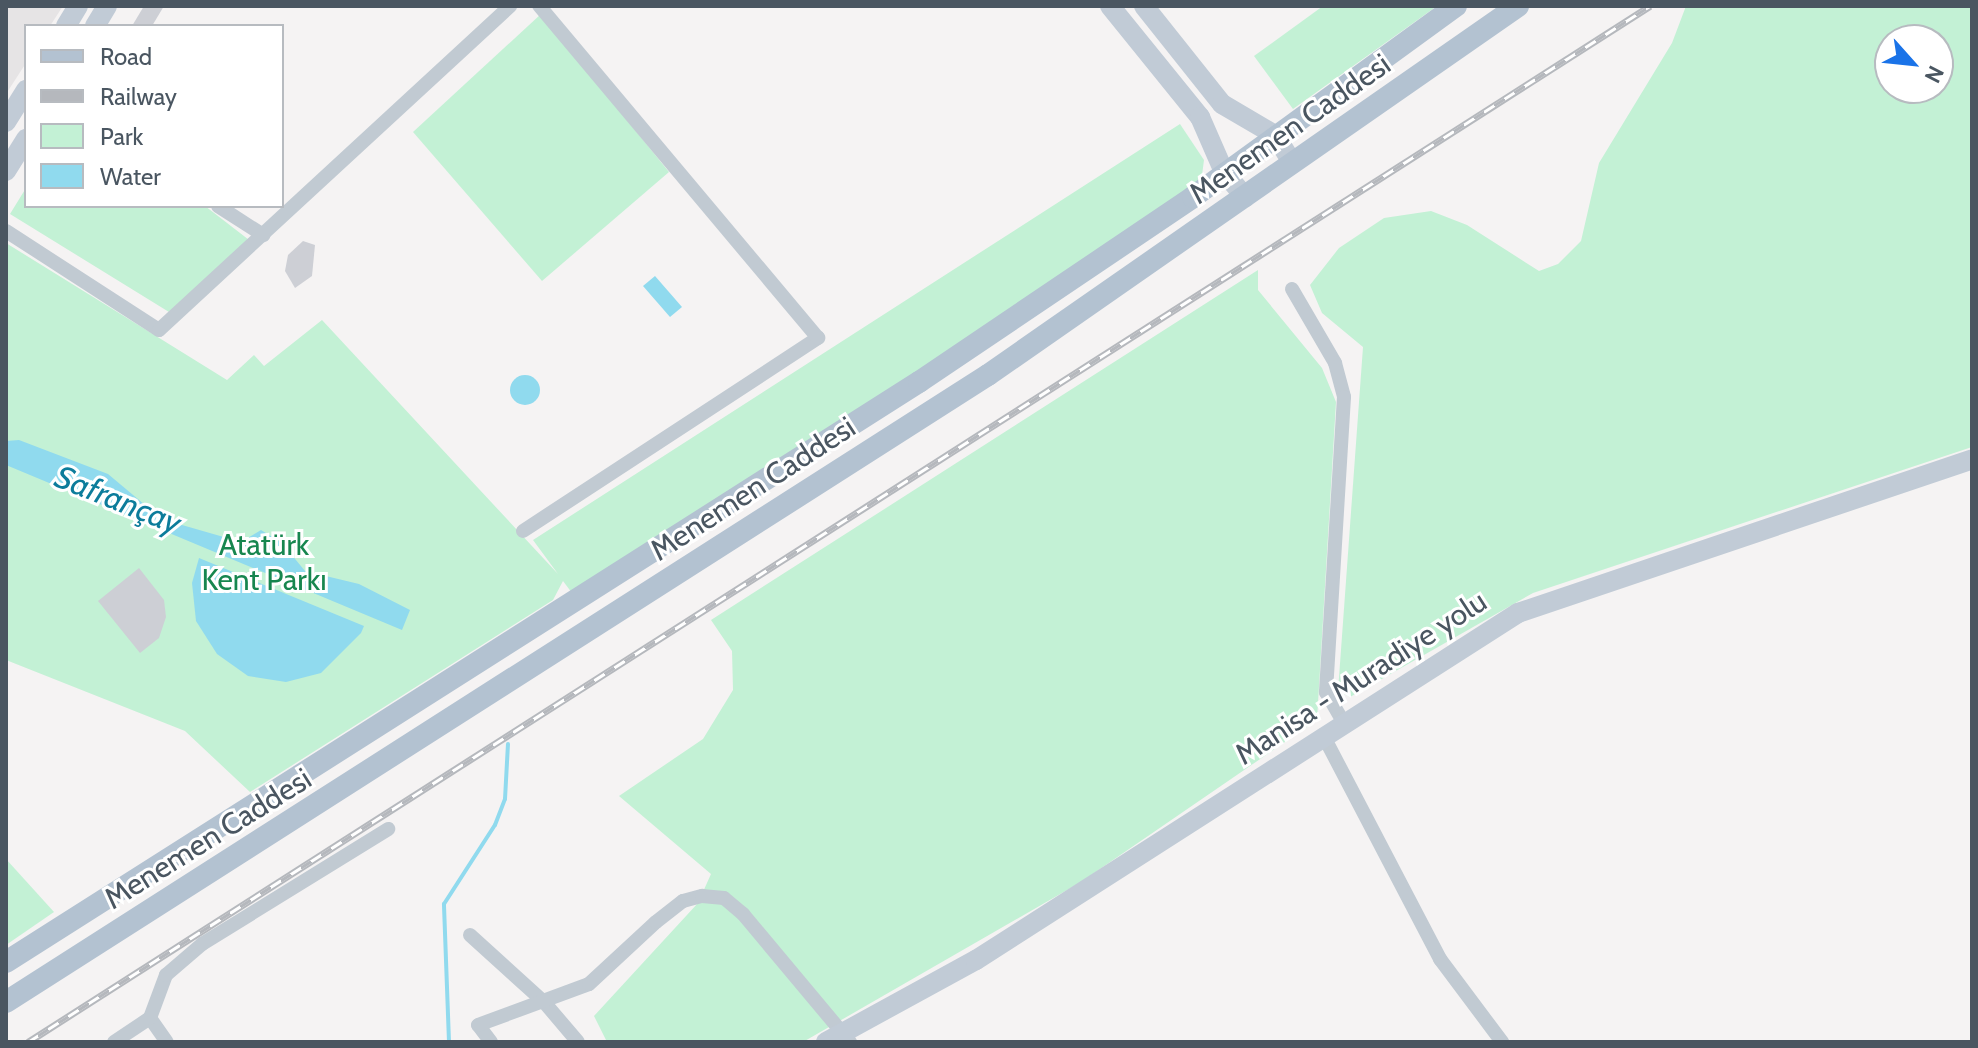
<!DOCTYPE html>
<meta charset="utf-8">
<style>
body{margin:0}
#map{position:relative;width:1978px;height:1048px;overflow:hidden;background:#f5f3f3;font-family:Cabin,sans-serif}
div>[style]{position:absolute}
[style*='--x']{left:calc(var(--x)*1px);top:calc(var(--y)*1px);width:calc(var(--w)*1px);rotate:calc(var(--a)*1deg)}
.education>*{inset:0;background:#e6e4e5}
.green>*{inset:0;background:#c3f1d5}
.water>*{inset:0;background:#90daee}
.round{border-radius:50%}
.stream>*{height:4px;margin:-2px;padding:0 2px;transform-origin:2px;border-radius:2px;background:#90daee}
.building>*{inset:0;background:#cdcfd5}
.minor>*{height:14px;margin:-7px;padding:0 7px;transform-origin:7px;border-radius:7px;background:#c1cad2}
.secondary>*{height:20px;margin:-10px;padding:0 10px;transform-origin:10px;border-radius:10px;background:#c1cbd6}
.primary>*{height:22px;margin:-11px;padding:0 11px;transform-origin:11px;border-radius:11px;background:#b3c2d1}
.rail>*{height:7px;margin-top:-3.5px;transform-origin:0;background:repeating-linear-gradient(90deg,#fff 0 12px,#b5b8bd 0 24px);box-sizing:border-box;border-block:2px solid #b5b8bd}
span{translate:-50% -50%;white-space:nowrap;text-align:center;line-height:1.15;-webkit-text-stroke:6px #fff;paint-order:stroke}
.street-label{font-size:30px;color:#4a5661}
.park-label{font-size:30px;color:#17864f}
.water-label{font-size:32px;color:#0c7c9b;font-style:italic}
.frame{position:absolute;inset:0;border:8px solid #4a5661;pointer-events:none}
.legend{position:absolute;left:24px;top:24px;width:260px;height:184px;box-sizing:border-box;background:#fff;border:2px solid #b7bbc0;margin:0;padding:10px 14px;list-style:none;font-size:24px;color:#4a5661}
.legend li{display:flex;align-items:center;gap:16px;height:40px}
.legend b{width:40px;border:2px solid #b7bbc0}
.north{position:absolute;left:1874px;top:24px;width:80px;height:80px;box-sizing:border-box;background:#fff;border:2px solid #b7bbc0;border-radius:50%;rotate:117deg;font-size:22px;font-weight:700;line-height:32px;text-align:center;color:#4a5661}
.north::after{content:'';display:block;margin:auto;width:28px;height:36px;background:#1a73e8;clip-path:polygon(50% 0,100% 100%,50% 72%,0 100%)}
</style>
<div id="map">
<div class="education">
<div style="clip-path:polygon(6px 6px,63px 6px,50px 26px,26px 26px,26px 63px,6px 94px)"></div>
</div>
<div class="green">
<div style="clip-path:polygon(1323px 6px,1437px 6px,1293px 109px,1254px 56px)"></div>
<div style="clip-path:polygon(evenodd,1686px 6px,1972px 6px,1972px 447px,1533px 593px,1350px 697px,1338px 691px,1363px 347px,1322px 313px,1310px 285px,1339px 248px,1384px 218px,1431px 211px,1467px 225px,1539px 271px,1558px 264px,1581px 241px,1599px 163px,1672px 43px,1686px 6px,1938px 40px,1938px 88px,1890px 88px,1890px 40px,1938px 40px)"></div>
<div style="clip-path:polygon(541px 14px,669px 172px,542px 281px,413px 132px)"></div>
<div style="clip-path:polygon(1180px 124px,1204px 160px,1201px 183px,578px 601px,563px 581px,553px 600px,250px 792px,185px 731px,6px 660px,6px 243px,227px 380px,254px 355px,264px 366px,322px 320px,558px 574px,533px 540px)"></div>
<div style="clip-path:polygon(26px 188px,26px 206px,205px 206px,253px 243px,169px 312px,10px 214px)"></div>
<div style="clip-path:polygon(1258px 270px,1258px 290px,1322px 368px,1336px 402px,1317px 720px,1081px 882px,803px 1042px,607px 1042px,594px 1016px,698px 903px,711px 874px,619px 796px,703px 739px,733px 690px,732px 651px,711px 620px)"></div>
<div style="clip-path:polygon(6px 859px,54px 912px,6px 945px)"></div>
</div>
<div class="water">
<div style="clip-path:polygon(655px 276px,682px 307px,670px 317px,643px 286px)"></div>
<div class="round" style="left:510px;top:375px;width:30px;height:30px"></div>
<div style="clip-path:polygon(19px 440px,108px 474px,157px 515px,182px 525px,241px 542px,261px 530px,282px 543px,305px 571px,359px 584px,410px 610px,402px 630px,6px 465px,6px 441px)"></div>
<div style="clip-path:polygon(199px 558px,364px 626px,361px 633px,321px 673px,286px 682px,248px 676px,217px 654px,196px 621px,192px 583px)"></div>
</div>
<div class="stream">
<div style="--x:449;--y:1042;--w:138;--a:-92.1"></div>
<div style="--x:444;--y:904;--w:94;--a:-57.2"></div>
<div style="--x:495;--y:825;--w:28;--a:-69"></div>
<div style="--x:505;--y:799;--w:55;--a:-86.9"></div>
</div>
<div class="building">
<div style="clip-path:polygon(144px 6px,164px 6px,152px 26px,132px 26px)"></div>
<div style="clip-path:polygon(303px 241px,315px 245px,312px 276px,295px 288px,285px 271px,288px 255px)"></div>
<div style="clip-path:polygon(139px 568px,164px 600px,166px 617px,159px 638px,140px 653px,98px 601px)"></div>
</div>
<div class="minor">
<div style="--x:218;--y:206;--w:54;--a:32.8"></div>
<div style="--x:6;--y:231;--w:182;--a:32.9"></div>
<div style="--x:159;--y:330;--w:478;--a:-42.7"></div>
<div style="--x:1292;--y:289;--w:86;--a:59.8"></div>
<div style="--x:1335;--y:363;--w:35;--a:75"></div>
<div style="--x:1344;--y:397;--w:296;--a:93.5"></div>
<div style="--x:1326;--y:692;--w:34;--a:60"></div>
<div style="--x:523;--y:531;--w:353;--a:-33.2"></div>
<div style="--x:818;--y:338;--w:434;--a:-130"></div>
<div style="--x:1323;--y:735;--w:253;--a:62.4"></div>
<div style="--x:1440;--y:959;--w:104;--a:53.2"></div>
<div style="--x:470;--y:935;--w:100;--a:42.2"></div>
<div style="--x:544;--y:1002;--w:52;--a:49.6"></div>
<div style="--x:150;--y:1018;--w:29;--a:55"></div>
<div style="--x:114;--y:1042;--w:43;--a:-33.7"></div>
<div style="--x:150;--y:1018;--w:46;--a:-69.6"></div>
<div style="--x:166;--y:975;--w:48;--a:-40.7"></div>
<div style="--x:202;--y:944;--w:219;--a:-31.7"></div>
<div style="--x:491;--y:1042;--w:21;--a:-127"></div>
<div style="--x:478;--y:1025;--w:118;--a:-20.3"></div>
<div style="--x:589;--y:984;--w:91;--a:-42.8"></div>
<div style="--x:656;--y:922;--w:34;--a:-38"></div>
<div style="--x:683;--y:901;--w:20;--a:-15"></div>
<div style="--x:702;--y:896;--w:22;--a:5"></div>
<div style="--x:724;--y:898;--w:25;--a:40"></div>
<div style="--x:743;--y:914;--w:167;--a:50.1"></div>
</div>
<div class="secondary">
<div style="--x:1110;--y:6;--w:143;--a:51"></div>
<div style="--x:1200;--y:117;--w:60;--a:66.4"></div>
<div style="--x:1224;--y:172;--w:33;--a:50"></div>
<div style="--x:1144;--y:6;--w:125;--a:51.5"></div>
<div style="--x:1222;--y:104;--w:61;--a:30.3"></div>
<div style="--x:1275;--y:135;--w:32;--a:58"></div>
<div style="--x:66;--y:26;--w:23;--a:-59"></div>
<div style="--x:95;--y:26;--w:23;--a:-59"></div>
<div style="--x:6;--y:122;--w:38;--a:-58"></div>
<div style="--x:6;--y:171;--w:38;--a:-58"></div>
<div style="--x:826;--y:1042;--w:171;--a:-28.7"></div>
<div style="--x:976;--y:960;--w:644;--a:-32.63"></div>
<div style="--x:1518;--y:613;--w:479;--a:-18.7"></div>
</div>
<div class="primary">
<div style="--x:6;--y:962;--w:1082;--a:-32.43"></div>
<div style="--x:919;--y:382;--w:331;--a:-34"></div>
<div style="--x:1193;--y:197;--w:325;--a:-36"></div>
<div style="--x:6;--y:1002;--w:1165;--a:-32.56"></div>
<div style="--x:988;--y:375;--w:646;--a:-34.85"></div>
</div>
<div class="rail">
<div style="--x:28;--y:1042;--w:1925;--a:-32.57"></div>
</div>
<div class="street-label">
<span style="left:1290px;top:129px;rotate:-35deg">Menemen Caddesi</span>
<span style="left:753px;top:489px;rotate:-33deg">Menemen Caddesi</span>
<span style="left:1361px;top:678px;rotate:-33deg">Manisa - Muradiye yolu</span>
<span style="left:208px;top:839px;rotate:-32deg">Menemen Caddesi</span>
</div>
<div class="park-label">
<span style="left:264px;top:562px">Atatürk<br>Kent Parkı</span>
</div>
<div class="water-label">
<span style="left:118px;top:500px;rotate:22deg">Safrançay</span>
</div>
<div class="frame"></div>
<ul class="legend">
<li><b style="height:10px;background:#b3c2d1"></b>Road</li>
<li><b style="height:10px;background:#b5b8bd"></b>Railway</li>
<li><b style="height:22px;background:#c3f1d5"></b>Park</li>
<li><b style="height:22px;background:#90daee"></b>Water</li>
</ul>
<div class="north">N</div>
</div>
